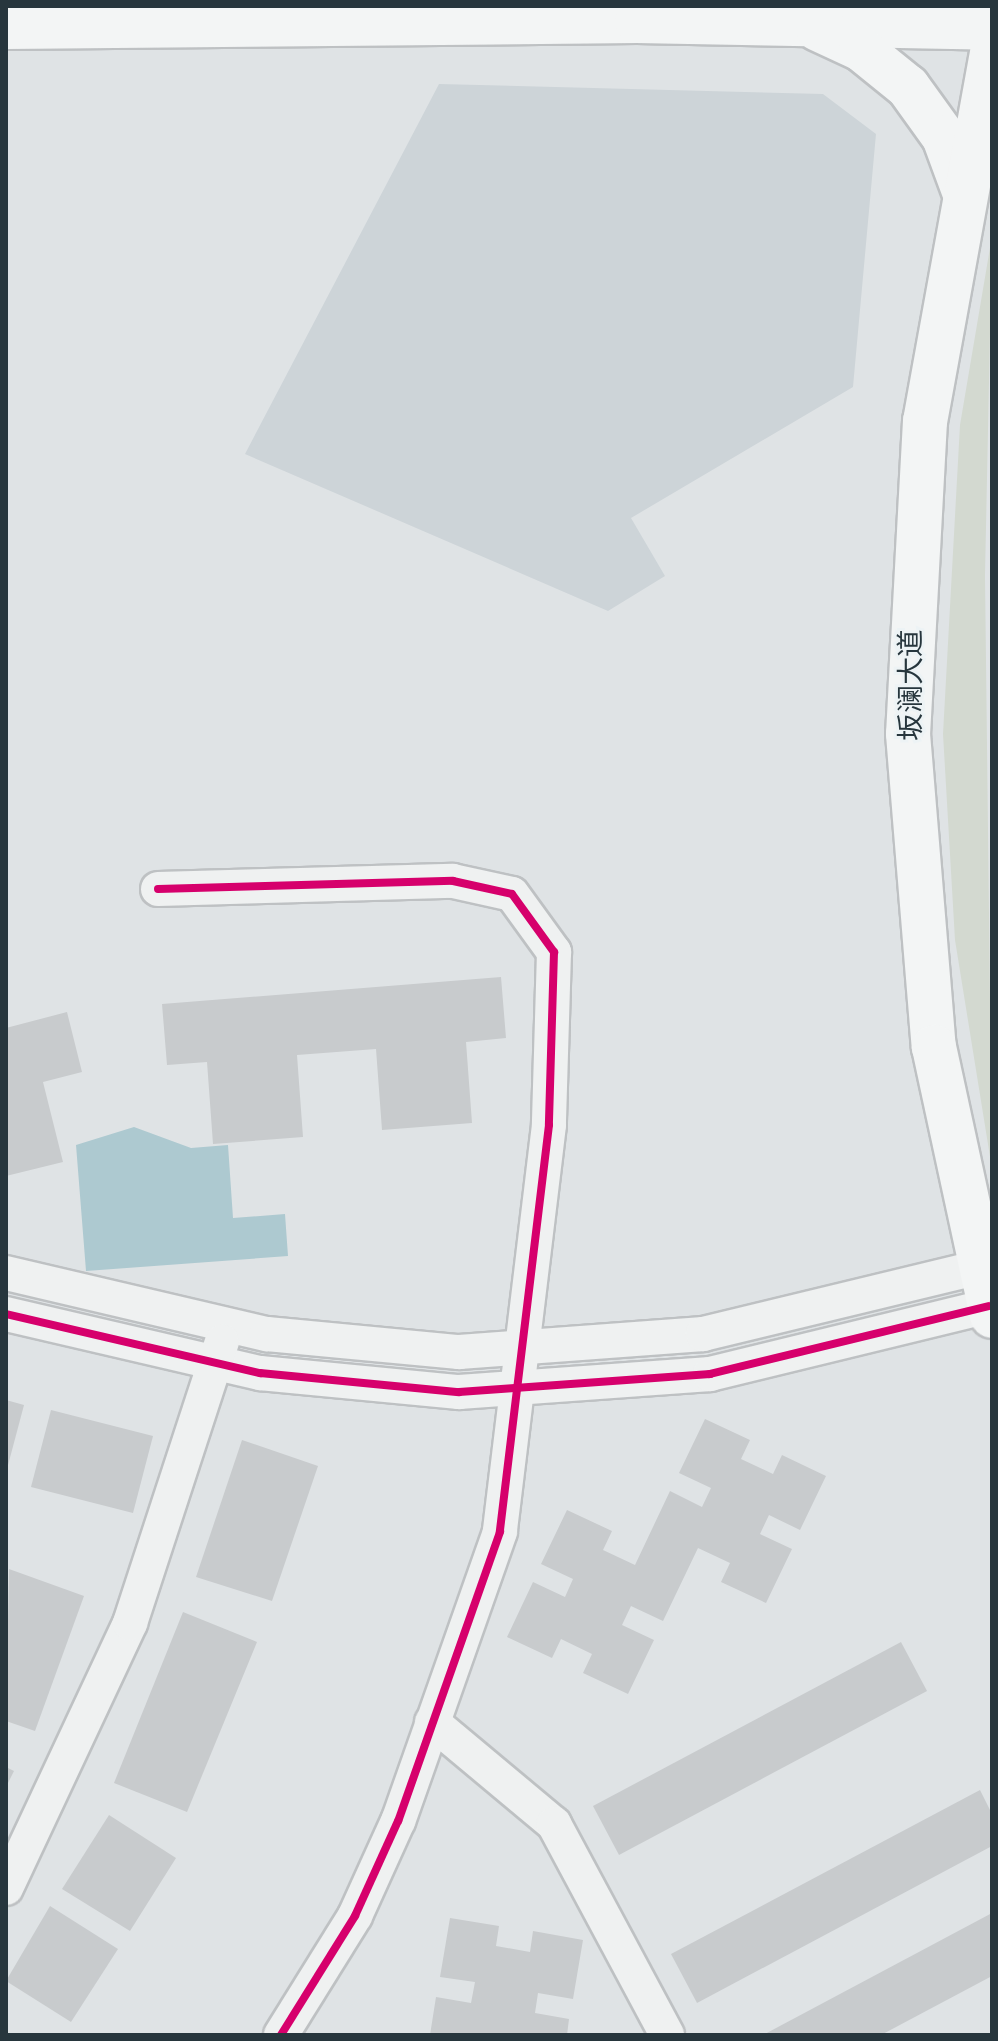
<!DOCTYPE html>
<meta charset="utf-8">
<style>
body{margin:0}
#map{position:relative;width:998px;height:2041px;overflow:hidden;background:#dfe3e5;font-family:Lato,"Noto Sans SC",sans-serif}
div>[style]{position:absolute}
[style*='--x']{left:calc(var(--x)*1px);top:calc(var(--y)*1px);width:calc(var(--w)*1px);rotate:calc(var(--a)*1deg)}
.built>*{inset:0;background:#cdd4d8}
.green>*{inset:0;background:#d3d9d0}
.water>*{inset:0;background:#adc9d0}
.building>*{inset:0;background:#c8cbcd}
.roads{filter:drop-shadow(2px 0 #bec1c3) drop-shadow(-2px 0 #bec1c3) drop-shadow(0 2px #bec1c3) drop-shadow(0 -2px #bec1c3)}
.street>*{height:34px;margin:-17px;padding:0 17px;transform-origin:17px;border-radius:17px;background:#eff1f1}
.primary>*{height:44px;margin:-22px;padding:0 22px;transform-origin:22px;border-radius:22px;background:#f3f5f5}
.cycleway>*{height:8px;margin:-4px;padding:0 4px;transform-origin:4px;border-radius:4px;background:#d6006c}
span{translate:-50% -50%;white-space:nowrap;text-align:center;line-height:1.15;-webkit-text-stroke:6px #edf3f5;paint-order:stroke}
.street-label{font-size:28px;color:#27363d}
.frame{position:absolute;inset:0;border:8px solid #27363d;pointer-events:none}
</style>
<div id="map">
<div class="built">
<div style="clip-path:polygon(439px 84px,823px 94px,876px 134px,853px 387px,631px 518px,665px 576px,608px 611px,245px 454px)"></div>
</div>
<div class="green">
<div style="clip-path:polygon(992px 236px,985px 576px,992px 1169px,955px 940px,943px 734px,960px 425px)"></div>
</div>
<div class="water">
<div style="clip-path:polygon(134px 1127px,191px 1148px,228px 1145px,233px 1218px,285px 1214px,288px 1256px,86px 1271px,76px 1145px)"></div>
</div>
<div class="building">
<div style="clip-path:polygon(501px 977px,506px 1038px,466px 1042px,472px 1123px,382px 1130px,376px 1049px,297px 1055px,303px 1137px,213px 1144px,207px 1062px,167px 1065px,162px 1004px)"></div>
<div style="clip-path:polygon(67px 1012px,82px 1072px,43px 1082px,63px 1162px,6px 1176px,6px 1028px)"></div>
<div style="clip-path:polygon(6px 1400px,24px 1405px,7px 1469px,6px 1469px)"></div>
<div style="clip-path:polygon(51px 1410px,153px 1436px,133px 1513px,31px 1487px)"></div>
<div style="clip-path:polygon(705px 1419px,750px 1440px,741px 1459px,773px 1474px,782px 1455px,826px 1476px,800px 1530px,769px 1515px,760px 1534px,792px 1549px,766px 1603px,721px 1582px,730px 1563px,698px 1548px,663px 1621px,631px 1606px,622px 1625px,654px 1640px,628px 1694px,583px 1673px,592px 1654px,561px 1639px,552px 1658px,507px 1637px,533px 1582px,565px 1597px,573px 1579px,541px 1564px,567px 1510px,612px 1531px,603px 1550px,635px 1565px,670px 1491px,702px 1507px,711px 1488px,679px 1473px)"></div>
<div style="clip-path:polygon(242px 1440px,318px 1466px,272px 1601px,196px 1577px)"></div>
<div style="clip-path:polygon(9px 1569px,84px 1596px,35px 1731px,6px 1721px)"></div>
<div style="clip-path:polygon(183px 1612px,257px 1642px,187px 1812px,114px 1783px)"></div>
<div style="clip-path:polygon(901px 1642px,927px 1691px,619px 1855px,593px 1806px)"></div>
<div style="clip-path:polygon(6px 1767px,14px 1771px,6px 1787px)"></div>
<div style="clip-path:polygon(980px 1790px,992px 1814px,992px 1846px,697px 2003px,671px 1954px)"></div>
<div style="clip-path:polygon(109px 1815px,176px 1858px,130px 1931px,62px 1889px)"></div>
<div style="clip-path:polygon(50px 1906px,118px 1949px,71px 2022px,6px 1981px)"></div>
<div style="clip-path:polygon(992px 1913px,992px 1976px,881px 2035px,763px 2035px)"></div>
<div style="clip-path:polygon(450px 1918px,499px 1926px,496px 1946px,530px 1952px,533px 1931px,583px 1940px,573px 1999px,538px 1993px,535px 2013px,569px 2019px,567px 2035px,430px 2035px,436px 1997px,471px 2003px,475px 1982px,440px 1977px)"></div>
</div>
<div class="roads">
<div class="street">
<div style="--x:158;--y:889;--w:295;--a:-1.6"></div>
<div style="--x:453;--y:881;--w:60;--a:12.4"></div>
<div style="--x:512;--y:894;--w:72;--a:54.1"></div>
<div style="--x:554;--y:952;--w:173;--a:91.7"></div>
<div style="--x:549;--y:1125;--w:410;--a:96.9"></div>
<div style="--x:500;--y:1532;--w:306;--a:109.4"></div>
<div style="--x:398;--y:1821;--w:104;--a:114.4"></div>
<div style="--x:355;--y:1916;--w:140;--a:121.9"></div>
<div style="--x:6;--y:1273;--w:268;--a:13.2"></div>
<div style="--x:267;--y:1334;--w:193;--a:5.4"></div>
<div style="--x:459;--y:1352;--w:245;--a:-4.2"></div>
<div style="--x:703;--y:1334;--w:284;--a:-13.6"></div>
<div style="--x:6;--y:1314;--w:261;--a:13.1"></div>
<div style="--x:260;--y:1373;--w:200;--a:5.5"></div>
<div style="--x:459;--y:1392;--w:252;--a:-4.1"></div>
<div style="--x:710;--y:1374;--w:287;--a:-13.7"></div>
<div style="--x:432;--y:1722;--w:159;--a:39.9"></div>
<div style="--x:554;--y:1824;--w:239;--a:61.8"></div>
<div style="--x:6;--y:1888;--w:293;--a:-64.9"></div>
<div style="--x:130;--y:1623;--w:296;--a:-71.9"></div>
</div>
<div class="primary">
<div style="--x:6;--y:27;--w:631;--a:-0.54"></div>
<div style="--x:637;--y:21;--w:355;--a:1.1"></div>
<div style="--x:818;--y:29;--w:47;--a:24.9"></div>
<div style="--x:861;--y:49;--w:60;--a:39"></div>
<div style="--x:908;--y:87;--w:62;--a:54.2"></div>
<div style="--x:944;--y:137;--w:61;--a:69.8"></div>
<div style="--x:992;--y:53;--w:374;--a:100.3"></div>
<div style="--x:925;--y:421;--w:313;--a:93.1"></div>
<div style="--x:908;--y:734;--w:314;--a:85.3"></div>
<div style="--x:934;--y:1047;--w:275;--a:77.8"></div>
</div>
</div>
<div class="cycleway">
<div style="--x:158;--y:889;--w:295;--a:-1.6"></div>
<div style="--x:453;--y:881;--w:60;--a:12.4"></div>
<div style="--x:512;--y:894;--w:72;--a:54.1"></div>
<div style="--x:554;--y:952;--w:173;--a:91.7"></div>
<div style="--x:549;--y:1125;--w:410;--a:96.9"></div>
<div style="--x:500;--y:1532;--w:306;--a:109.4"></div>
<div style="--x:398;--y:1821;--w:104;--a:114.4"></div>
<div style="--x:355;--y:1916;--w:140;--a:121.9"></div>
<div style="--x:6;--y:1314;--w:261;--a:13.1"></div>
<div style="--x:260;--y:1373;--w:200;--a:5.5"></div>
<div style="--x:459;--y:1392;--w:252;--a:-4.1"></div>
<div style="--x:710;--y:1374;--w:287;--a:-13.7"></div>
</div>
<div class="street-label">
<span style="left:909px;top:685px;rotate:-90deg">坂澜大道</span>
</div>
<div class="frame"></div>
</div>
